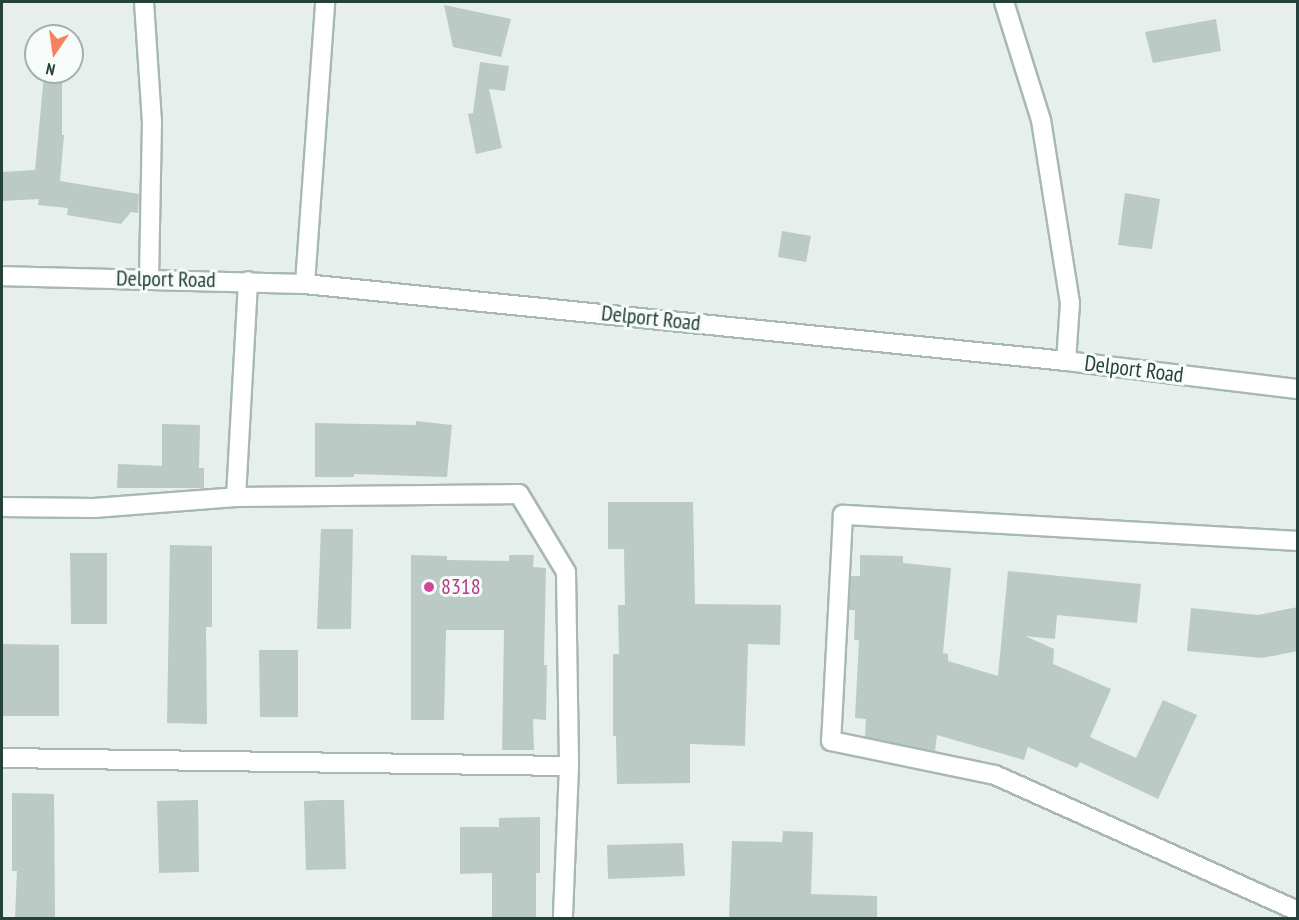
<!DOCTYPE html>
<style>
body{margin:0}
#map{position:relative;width:1299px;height:920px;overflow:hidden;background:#e6efeb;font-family:"PT Sans Narrow",sans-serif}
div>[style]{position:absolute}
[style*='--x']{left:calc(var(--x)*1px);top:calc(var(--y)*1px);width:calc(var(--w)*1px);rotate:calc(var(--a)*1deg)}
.building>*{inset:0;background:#bbcac4}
.roads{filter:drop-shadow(2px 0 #a8b8b2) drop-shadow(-2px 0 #a8b8b2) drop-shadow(0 2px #a8b8b2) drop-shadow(0 -2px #a8b8b2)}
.street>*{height:18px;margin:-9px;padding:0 9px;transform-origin:9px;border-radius:9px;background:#fff}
.secondary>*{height:18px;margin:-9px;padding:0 9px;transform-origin:9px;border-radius:9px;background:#fff}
.dots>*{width:16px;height:16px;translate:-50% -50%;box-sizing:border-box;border:3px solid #f7fbf9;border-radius:50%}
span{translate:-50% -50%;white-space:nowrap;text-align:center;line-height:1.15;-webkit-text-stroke:6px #f7fbf9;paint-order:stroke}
.street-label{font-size:22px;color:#24423a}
.hotel-label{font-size:22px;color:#b23c85}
.left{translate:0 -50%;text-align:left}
.frame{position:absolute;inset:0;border:3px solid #24423a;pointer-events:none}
.north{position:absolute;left:24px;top:24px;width:60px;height:60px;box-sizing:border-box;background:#f7fbf9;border:2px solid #a3b1ad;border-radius:50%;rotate:193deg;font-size:16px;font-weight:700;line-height:24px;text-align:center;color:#24423a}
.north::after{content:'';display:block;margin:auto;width:21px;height:27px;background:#f4845f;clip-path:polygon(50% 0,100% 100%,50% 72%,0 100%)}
</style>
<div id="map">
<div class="building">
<div style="clip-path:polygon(444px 5px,511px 19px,501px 57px,453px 47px)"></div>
<div style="clip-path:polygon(1216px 19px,1221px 51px,1153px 63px,1145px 32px)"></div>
<div style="clip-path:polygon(480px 62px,509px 66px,505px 91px,489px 89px,502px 148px,476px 154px,468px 114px,473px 113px)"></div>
<div style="clip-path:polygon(44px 75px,62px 76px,62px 135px,64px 135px,60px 181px,139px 194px,138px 213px,131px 212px,121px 224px,67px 215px,68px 208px,38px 205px,39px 199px,2px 201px,2px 172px,35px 170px)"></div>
<div style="clip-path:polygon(1125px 193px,1160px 199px,1152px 249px,1118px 245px)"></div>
<div style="clip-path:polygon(782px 231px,811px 236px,806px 262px,778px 257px)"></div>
<div style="clip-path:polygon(416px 421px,452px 425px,447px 477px,354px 474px,354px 477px,315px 477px,315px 423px,416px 425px)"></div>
<div style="clip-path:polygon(162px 424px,200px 425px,199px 468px,204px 468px,204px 488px,117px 488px,118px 464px,162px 466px)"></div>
<div style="clip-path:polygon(608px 502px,693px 502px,695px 604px,781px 605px,780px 645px,748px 644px,745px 746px,690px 744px,690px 783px,617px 784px,616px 736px,613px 736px,613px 654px,619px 654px,618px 605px,625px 605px,624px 549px,608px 549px)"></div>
<div style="clip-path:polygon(321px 529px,353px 529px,351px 629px,317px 629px)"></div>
<div style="clip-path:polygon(170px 545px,212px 546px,212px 627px,206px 627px,207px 724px,167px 723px)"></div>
<div style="clip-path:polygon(70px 553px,107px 553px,107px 624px,71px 624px)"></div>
<div style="clip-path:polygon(411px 555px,447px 556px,447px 560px,509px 561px,509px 555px,534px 555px,533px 567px,546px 568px,544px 665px,547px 665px,546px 720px,533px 719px,534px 750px,502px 750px,504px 630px,446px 630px,444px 720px,411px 720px)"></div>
<div style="clip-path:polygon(860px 555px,903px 556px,903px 563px,951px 568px,943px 653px,948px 654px,948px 661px,998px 676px,1008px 571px,1141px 584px,1137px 623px,1057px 615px,1055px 639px,1025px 636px,1054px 649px,1053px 664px,1111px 689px,1090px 737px,1136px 758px,1163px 700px,1197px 715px,1158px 799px,1080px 762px,1077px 768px,1028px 747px,1024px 760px,937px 735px,935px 751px,865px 737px,866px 719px,855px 718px,859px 640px,854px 640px,855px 610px,849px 610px,851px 576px,860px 576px)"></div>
<div style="clip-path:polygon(1298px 607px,1298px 651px,1262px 658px,1187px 651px,1191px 608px,1258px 615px)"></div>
<div style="clip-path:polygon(2px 644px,59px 645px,59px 716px,2px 716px)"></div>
<div style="clip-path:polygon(259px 650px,298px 650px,298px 717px,260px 717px)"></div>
<div style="clip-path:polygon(12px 793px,54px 794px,55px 918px,15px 917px,17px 871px,12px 871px)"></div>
<div style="clip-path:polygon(198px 800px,199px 872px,159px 873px,157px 801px)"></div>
<div style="clip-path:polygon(323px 800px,344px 800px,346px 869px,306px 870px,304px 801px)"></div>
<div style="clip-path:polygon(540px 817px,540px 873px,536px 873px,536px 918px,492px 918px,492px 873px,460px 874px,460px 827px,499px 827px,499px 818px)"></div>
<div style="clip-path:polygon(783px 831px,813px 832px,811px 894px,877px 896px,877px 918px,729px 918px,732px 841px,782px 842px)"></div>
<div style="clip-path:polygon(683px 843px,685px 876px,608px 879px,607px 845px)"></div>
</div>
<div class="roads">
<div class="street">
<div style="--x:144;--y:2;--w:120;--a:86.2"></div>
<div style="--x:152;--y:122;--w:158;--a:91.1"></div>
<div style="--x:1004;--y:2;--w:124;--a:72.6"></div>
<div style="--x:1041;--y:120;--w:185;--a:81"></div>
<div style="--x:1070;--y:303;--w:58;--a:93.9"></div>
<div style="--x:305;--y:284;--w:283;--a:-85.9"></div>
<div style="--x:236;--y:497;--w:216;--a:-86.8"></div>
<div style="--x:2;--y:507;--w:92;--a:0.6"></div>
<div style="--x:94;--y:508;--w:142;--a:-4.4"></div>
<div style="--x:236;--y:497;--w:283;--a:-0.6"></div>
<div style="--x:519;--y:494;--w:91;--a:58.9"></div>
<div style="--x:566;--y:572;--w:194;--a:89.1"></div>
<div style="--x:569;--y:766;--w:152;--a:92.3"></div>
<div style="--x:1298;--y:541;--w:456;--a:-176.7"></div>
<div style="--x:843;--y:515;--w:226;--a:93"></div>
<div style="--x:831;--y:741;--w:167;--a:11.7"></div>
<div style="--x:995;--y:775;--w:332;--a:24.2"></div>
<div style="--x:2;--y:758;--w:567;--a:0.81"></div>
</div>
<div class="secondary">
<div style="--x:2;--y:276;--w:303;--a:1.5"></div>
<div style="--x:305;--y:284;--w:765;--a:5.78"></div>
<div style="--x:1066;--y:361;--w:234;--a:6.9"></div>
</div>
</div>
<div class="dots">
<div style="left:429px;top:587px;background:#d1479c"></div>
</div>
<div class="street-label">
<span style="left:166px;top:279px;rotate:1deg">Delport Road</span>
<span style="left:651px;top:318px;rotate:6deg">Delport Road</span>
<span style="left:1134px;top:369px;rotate:7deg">Delport Road</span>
</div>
<div class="hotel-label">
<span class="left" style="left:441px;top:587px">8318</span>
</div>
<div class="frame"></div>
<div class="north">N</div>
</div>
